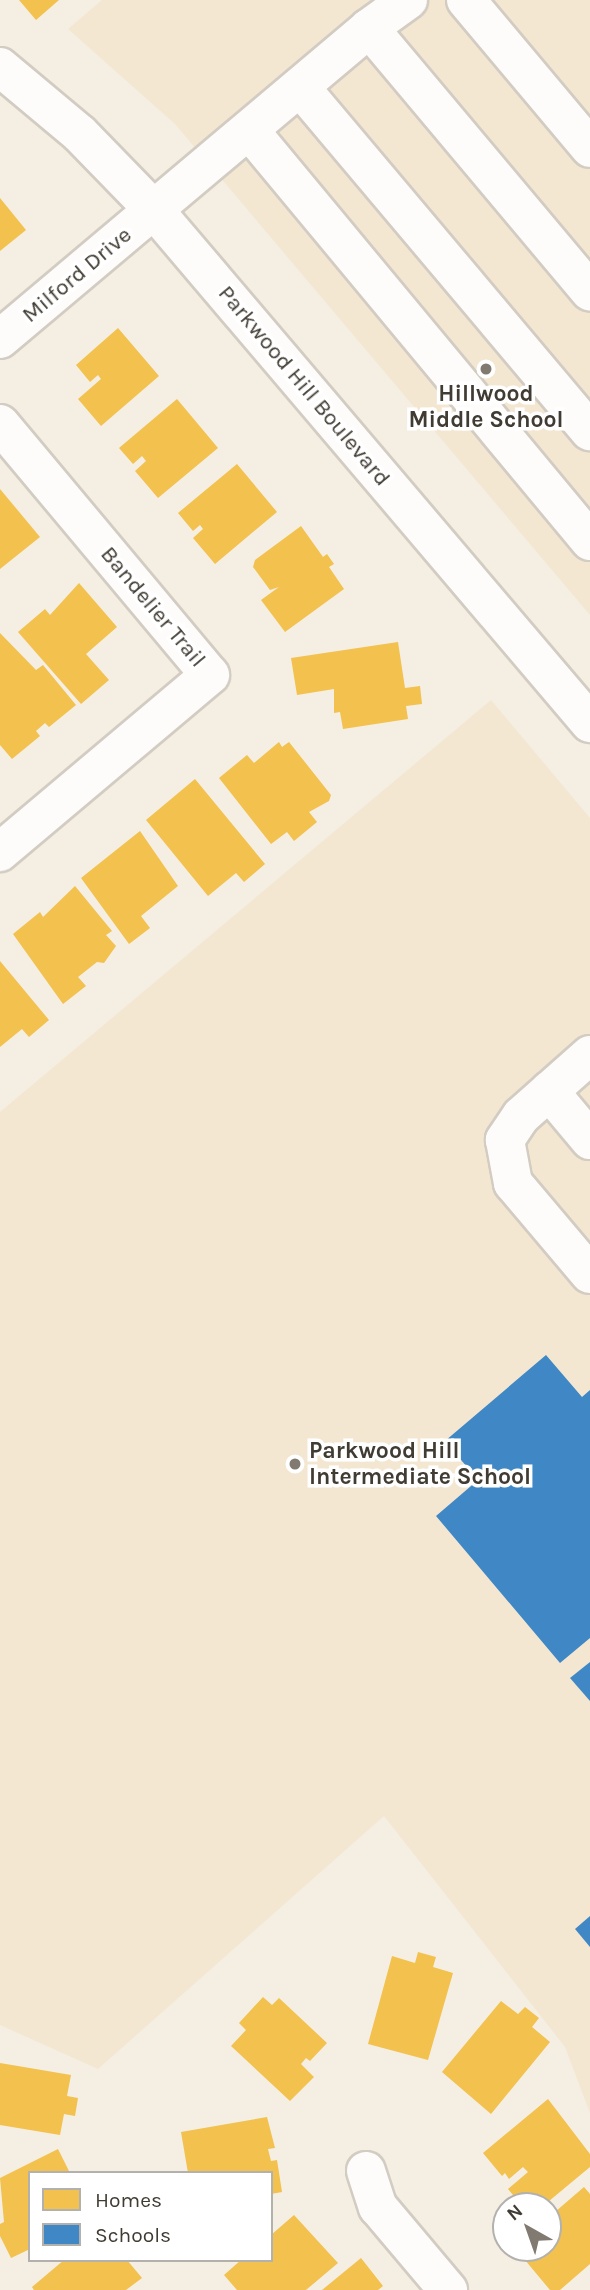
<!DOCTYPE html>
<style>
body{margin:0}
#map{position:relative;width:590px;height:2290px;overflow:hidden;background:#f5eee2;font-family:Karla,sans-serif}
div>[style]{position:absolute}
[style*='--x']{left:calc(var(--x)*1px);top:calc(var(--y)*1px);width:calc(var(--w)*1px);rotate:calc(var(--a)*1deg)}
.built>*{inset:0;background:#f4e7d2}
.homes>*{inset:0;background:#f2c14e}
.schools>*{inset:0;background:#3f88c5}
.roads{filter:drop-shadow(2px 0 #d2ccc2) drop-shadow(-2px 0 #d2ccc2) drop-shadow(0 2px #d2ccc2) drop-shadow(0 -2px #d2ccc2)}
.minor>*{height:38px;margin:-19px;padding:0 19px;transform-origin:19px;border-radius:19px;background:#fefcfb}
.dots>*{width:19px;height:19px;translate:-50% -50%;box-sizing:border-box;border:4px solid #fff;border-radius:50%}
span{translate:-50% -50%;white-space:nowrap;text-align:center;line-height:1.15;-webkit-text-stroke:7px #fff;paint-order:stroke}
.street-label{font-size:23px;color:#413c33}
.poi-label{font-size:23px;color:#413c33;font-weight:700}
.left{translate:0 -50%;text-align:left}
.legend{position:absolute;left:28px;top:2171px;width:245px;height:91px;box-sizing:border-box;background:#fff;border:2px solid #b3b1ad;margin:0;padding:9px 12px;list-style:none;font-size:21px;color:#413c33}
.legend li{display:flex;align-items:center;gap:14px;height:35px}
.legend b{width:35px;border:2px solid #b3b1ad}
.north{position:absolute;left:492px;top:2192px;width:70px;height:70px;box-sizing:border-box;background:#fff;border:2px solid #b3b1ad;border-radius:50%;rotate:320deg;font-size:19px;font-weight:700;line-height:28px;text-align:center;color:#413c33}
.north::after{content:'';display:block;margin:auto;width:24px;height:32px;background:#807a70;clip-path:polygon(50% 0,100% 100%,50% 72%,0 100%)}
</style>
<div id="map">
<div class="built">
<div style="clip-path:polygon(102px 0,590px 0,590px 615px,175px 124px,68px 29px)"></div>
<div style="clip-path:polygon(491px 700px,590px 818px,590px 2113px,565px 2047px,384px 1816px,98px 2069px,0 2025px,0 1112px)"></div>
</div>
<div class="homes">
<div style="clip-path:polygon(19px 0,59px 0,36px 20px)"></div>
<div style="clip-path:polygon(0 198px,26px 230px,0 251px)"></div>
<div style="clip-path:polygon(118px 328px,159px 376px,101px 426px,78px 399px,101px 379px,98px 375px,90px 382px,76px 365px)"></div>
<div style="clip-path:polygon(177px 399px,218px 448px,158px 498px,135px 471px,146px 461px,142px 456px,133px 464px,119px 448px)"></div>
<div style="clip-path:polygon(237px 464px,277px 512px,215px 564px,193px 538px,203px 529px,200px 525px,193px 531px,178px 513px)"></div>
<div style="clip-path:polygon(0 489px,40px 537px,0 569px)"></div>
<div style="clip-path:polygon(301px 526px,323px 557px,327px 554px,334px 564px,329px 567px,344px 589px,285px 632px,261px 600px,279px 587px,270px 590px,253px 567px,255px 560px)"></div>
<div style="clip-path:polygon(79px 583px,117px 627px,86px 654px,109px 680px,81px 704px,18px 632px,45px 609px,50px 615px)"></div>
<div style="clip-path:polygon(0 633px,36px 670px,43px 665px,76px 705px,49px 727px,45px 723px,36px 731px,40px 736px,12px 759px,0 745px)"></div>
<div style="clip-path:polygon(398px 642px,405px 688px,420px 686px,422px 704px,406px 706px,408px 719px,343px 729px,340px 712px,334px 713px,334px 689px,297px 695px,291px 658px)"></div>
<div style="clip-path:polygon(279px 742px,282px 747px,289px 742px,331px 795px,329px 801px,309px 812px,317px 822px,294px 841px,287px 832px,271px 844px,219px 778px,247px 755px,254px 763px)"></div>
<div style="clip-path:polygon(195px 779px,265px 864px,244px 882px,236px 873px,208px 896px,146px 820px)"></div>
<div style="clip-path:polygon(140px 831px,178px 886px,141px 916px,150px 928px,129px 944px,81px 878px)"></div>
<div style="clip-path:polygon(75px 886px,112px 931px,106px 935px,116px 946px,104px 963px,97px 962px,78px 977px,86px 986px,63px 1004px,13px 934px,40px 912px,43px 917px)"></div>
<div style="clip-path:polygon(0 961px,49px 1020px,29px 1037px,22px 1029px,0 1047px)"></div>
<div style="clip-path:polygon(418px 1952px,436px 1957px,433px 1967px,453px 1973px,428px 2060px,368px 2044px,392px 1956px,415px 1963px)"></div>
<div style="clip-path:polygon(263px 1997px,272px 2005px,279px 1998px,327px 2043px,310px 2061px,306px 2058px,301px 2064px,314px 2077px,290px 2101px,231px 2046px,246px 2030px,239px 2023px)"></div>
<div style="clip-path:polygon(501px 2001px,518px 2014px,525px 2007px,539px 2018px,532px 2027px,550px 2042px,491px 2114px,442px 2072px)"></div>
<div style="clip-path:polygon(0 2063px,71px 2075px,67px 2096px,78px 2098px,75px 2116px,64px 2114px,60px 2135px,0 2125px)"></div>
<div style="clip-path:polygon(548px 2099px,590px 2154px,590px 2167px,543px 2206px,522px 2206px,508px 2189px,528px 2172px,523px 2167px,509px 2179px,505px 2173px,502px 2176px,483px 2153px)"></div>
<div style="clip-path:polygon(267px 2117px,275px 2148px,268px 2149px,271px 2161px,277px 2160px,282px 2192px,271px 2194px,271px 2173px,188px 2173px,181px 2132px)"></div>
<div style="clip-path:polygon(58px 2149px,69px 2171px,30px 2173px,30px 2249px,11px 2258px,0 2236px,0 2224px,4px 2222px,0 2178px)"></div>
<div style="clip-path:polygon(584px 2187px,590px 2194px,590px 2264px,560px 2290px,550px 2290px,515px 2248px,548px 2248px,548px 2218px)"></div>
<div style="clip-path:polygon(294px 2215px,338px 2263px,306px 2290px,237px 2290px,224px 2275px,241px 2260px,271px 2260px,271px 2235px)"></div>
<div style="clip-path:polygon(361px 2258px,383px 2286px,378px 2290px,322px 2290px)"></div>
<div style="clip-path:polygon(64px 2260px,127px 2260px,142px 2278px,126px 2290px,34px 2290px,32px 2287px)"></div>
</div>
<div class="schools">
<div style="clip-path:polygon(546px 1355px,582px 1397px,590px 1390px,590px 1638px,560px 1663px,436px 1516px,478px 1480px,445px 1441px)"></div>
<div style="clip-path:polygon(590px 1662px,590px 1701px,570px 1678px)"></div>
<div style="clip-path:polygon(590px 1916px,590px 1947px,575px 1929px)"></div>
</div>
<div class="roads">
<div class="minor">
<div style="--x:466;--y:0;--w:193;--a:50"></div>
<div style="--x:369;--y:28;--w:344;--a:50"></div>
<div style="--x:0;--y:67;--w:104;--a:39.9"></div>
<div style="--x:80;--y:134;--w:107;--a:45.8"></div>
<div style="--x:155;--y:211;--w:672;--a:49.65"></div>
<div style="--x:300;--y:87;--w:450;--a:49.9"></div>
<div style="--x:249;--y:130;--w:534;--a:50.32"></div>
<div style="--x:0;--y:339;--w:483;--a:-40.1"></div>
<div style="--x:369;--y:28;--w:48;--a:-35.7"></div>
<div style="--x:0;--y:424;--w:327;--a:50.1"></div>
<div style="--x:210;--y:675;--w:275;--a:139.9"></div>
<div style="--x:590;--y:1055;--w:92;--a:138.5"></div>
<div style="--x:521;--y:1116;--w:29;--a:124"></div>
<div style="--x:505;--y:1140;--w:44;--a:79.5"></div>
<div style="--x:513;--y:1183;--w:119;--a:49.8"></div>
<div style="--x:549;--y:1091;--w:64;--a:50.1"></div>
<div style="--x:366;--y:2171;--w:38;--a:72"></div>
<div style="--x:378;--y:2207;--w:109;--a:49.9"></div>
</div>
</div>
<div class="dots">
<div style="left:486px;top:369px;background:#807a70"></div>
<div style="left:295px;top:1464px;background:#807a70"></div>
</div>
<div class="street-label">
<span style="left:77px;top:275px;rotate:-40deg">Milford Drive</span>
<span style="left:304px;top:386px;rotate:50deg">Parkwood Hill Boulevard</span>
<span style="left:153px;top:607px;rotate:50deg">Bandelier Trail</span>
</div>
<div class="poi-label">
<span style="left:486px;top:407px">Hillwood<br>Middle School</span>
<span class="left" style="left:309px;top:1464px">Parkwood Hill<br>Intermediate School</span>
</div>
<ul class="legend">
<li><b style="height:19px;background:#f2c14e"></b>Homes</li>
<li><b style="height:19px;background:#3f88c5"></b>Schools</li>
</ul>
<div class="north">N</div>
</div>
